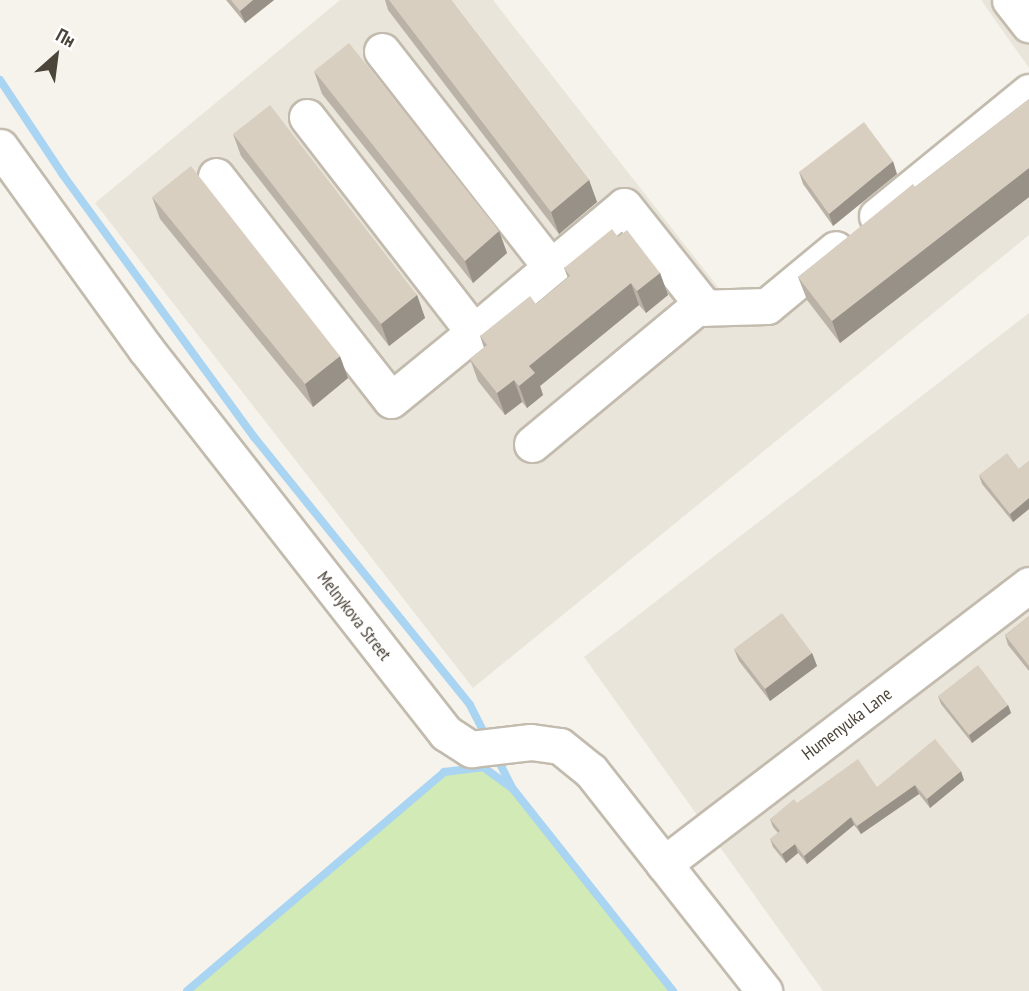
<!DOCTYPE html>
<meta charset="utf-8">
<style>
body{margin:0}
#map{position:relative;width:1029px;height:991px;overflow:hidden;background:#f6f3ec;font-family:"PT Sans Narrow",sans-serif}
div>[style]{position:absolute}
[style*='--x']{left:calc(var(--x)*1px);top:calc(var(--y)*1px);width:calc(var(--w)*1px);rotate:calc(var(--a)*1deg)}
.residential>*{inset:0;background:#eae5da}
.green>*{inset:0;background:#d2eab5}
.stream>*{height:8px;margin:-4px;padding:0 4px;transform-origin:4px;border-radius:4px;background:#a9d4f2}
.roads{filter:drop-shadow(2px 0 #c2bbae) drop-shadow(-2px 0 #c2bbae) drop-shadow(0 2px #c2bbae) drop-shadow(0 -2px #c2bbae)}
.minor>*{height:35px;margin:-17.5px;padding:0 17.5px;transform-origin:17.5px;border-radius:17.5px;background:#fff}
.wall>*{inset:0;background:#bab2a6}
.shaded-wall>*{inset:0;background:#979187}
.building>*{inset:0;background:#d8cfc1}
span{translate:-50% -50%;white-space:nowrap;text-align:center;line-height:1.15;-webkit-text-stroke:5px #fff;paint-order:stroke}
.street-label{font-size:18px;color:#4b4439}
.north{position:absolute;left:21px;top:21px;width:70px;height:70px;-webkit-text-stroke:5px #fff;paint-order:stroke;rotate:28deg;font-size:19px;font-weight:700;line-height:28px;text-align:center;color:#4b4439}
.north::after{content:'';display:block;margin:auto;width:24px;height:32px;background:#4b4439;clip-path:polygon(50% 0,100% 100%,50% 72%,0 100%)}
</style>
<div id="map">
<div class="residential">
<div style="clip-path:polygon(340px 0,493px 0,750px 328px,1029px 93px,1029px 235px,473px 688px,95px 203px)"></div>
<div style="clip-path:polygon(981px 0,1029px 0,1029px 68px)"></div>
<div style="clip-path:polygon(1029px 313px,1029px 991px,823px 991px,584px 657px)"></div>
</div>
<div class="green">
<div style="clip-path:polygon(483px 767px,513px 789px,673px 991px,187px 991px,444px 772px)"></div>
</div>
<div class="stream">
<div style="--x:0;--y:80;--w:114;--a:56.4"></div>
<div style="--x:63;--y:175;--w:324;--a:53.9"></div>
<div style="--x:254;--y:437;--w:344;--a:51.1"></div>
<div style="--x:470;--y:705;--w:37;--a:63"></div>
<div style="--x:496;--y:756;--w:37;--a:63"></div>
<div style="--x:513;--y:789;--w:258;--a:51.6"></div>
<div style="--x:187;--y:991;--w:338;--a:-40.4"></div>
<div style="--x:444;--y:772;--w:39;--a:-7"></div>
<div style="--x:483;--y:767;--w:34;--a:36"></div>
</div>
<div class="roads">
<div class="minor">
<div style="--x:1010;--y:0;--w:31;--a:52"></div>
<div style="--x:382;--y:51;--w:274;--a:52"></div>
<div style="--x:551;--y:267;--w:95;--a:-39.9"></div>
<div style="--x:624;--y:206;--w:130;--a:51.5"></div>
<div style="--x:307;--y:117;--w:272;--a:52.2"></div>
<div style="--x:474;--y:332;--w:101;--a:-40.2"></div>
<div style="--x:0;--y:147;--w:248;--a:54.2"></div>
<div style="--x:145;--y:348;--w:489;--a:52"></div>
<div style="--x:446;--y:733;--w:30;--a:33"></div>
<div style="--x:471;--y:749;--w:60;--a:-6.7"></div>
<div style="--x:531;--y:742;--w:29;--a:8"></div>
<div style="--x:560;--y:746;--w:40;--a:39"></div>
<div style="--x:591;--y:771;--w:280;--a:51.8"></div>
<div style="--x:216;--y:176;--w:284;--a:52"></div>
<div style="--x:391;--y:400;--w:107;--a:-39.3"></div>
<div style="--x:877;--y:216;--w:196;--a:-39.2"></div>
<div style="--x:532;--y:444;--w:213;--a:-39.7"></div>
<div style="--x:696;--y:308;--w:71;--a:-1.6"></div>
<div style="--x:767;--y:306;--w:89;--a:-39.6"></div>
<div style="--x:664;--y:864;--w:459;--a:-37.4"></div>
</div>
</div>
<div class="wall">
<div style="clip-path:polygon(226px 0,274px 0,245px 23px)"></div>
<div style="clip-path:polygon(385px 0,451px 0,589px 180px,597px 202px,559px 234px,388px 10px)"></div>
<div style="clip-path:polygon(314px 71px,499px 231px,507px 253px,473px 283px,322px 94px)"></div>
<div style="clip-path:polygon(1029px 99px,1029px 197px,840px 343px,807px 300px,798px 277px)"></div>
<div style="clip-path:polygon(233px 134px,417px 295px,425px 318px,389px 346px,241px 156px)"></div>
<div style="clip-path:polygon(799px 172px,897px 174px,833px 226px,803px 184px)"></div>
<div style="clip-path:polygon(152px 197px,348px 378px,313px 407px,160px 219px)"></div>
<div style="clip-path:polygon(618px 237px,660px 273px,668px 295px,646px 313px,639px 305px,540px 386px,543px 395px,527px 408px,522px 402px,505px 415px,478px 381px,470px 359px,484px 348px,480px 336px,536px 304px,568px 278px,564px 268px)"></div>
<div style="clip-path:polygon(1029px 461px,1029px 509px,1013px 522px,982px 484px,979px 475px,1019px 469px)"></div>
<div style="clip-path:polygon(1029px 616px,1029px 671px,1008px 645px,1005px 635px)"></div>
<div style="clip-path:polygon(734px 649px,812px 653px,817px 666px,770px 701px,739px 661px)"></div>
<div style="clip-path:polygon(938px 696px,1008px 705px,1011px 713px,972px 743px,941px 704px)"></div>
<div style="clip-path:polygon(964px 780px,930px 808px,919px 794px,861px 834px,854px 825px,807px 864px,798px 853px,786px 863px,773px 847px,770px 839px,778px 833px,773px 827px,770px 819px,797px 803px,877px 787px)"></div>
</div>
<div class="shaded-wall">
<div style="clip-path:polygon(253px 0,274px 0,245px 23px,240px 11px)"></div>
<div style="clip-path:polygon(893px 161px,897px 174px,833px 226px,829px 214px)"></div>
<div style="clip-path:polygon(1029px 168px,1029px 197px,840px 343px,832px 321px)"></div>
<div style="clip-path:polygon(589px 180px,597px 202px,559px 234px,551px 212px)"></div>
<div style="clip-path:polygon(499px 231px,507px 253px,473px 283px,465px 261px)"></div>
<div style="clip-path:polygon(660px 273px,668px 295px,646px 313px,637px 291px)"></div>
<div style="clip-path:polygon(631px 283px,639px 305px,540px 386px,543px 395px,527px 408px,519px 386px,529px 366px)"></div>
<div style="clip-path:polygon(417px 295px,425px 318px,389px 346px,381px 324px)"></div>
<div style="clip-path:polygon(340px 356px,348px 378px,313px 407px,305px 384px)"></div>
<div style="clip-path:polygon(514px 380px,522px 402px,505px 415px,497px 393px)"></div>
<div style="clip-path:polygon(1029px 498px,1029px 509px,1013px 522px,1010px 514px)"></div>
<div style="clip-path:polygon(812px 653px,817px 666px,770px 701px,765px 689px)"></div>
<div style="clip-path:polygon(1008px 705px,1011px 713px,972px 743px,969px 735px)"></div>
<div style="clip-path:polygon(961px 771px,964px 780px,930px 808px,927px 799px)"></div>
<div style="clip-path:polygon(915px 785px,919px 794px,861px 834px,857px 826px)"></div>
<div style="clip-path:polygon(851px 817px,854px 825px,807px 864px,804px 856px)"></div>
<div style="clip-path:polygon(795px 844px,798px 853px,786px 863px,782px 854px)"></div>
</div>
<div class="building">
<div style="clip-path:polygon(231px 0,253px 0,240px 11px)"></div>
<div style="clip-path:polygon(389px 0,451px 0,589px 180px,551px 212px)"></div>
<div style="clip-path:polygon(349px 43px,499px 231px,465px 261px,314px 71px)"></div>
<div style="clip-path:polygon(1029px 99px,1029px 168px,832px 321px,798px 277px,913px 184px,915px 187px)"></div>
<div style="clip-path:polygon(270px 105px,417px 295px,381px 324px,233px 134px)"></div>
<div style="clip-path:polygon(864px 122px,893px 161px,829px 214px,799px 172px)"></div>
<div style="clip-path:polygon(191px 166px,340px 356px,305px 384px,152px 197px)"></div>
<div style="clip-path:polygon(612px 229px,618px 237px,627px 230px,660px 273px,637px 291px,631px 283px,529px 366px,535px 373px,519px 386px,514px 380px,497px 393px,470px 359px,487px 345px,480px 336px,530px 296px,536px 304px,570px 276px,564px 268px)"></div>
<div style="clip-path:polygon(1007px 453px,1019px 469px,1029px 461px,1029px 498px,1010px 514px,979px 475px)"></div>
<div style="clip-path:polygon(782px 613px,812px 653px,765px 689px,734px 649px)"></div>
<div style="clip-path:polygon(1029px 616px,1029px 666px,1005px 635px)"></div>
<div style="clip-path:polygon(978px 665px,1008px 705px,969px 735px,938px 696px)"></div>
<div style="clip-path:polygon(935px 739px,961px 771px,927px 799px,915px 785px,857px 826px,851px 817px,804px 856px,795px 844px,782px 854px,770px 839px,780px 831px,770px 819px,794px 799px,797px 803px,858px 759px,877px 787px)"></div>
</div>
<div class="street-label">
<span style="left:354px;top:616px;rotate:52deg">Melnykova Street</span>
<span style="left:847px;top:724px;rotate:-37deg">Humenyuka Lane</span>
</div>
<div class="north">Пн</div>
</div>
